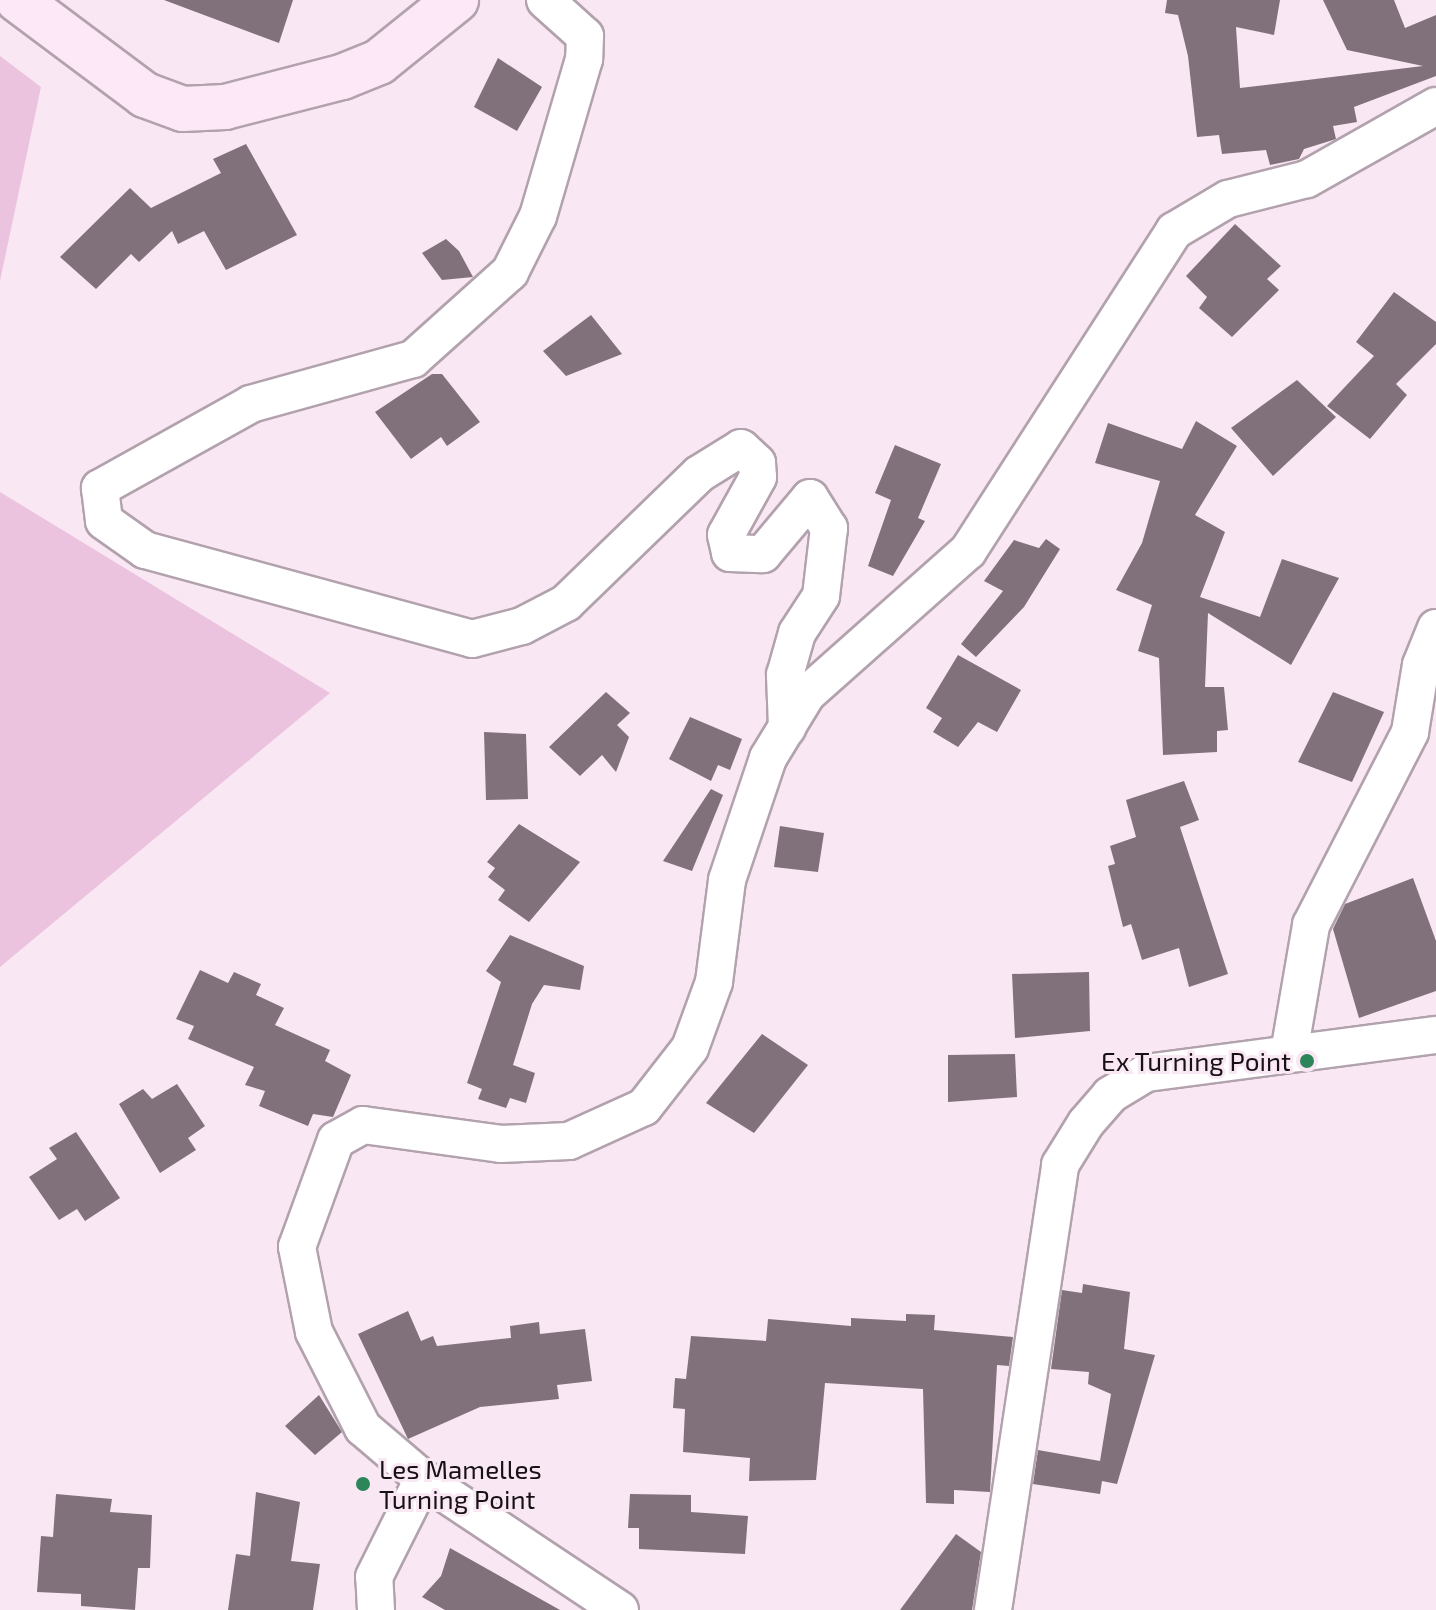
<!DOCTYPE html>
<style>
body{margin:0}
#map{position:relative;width:1436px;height:1610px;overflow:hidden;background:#f9e8f3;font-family:"Exo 2",sans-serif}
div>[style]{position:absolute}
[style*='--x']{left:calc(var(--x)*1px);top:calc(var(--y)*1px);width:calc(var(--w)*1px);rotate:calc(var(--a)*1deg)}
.green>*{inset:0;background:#ecc3df}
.building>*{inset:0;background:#80717b}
.roads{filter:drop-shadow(2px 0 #b2a2ad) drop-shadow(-2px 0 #b2a2ad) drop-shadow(0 2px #b2a2ad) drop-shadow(0 -2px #b2a2ad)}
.street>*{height:36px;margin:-18px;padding:0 18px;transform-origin:18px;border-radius:18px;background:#fff}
.secondary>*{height:44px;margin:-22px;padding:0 22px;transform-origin:22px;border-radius:22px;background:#fce8f6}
.dots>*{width:22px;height:22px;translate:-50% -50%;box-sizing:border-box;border:4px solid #f9e8f3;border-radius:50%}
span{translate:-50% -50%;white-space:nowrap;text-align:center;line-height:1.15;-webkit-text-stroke:6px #f9e8f3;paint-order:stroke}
.poi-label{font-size:26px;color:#171115}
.right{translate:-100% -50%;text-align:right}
.left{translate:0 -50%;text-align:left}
</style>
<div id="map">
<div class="green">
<div style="clip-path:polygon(0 56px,41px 87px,0 281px)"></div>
<div style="clip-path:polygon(0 492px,330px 693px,0 967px)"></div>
</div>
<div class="building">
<div style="clip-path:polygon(164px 0,293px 0,279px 43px)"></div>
<div style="clip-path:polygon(1167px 0,1280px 0,1274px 35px,1236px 27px,1240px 88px,1423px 66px,1347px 50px,1323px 0,1394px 0,1405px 28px,1436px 15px,1436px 76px,1354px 107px,1357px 122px,1333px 126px,1336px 139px,1304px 149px,1299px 159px,1270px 165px,1266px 150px,1222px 154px,1219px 135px,1197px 137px,1188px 56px,1178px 15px,1165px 13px)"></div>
<div style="clip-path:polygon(498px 58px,542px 87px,517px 131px,474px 107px)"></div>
<div style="clip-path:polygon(246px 144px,297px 235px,226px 270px,204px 231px,178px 244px,172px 231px,139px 262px,131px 254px,96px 289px,60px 257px,130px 188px,151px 208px,221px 173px,213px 159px)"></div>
<div style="clip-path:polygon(1235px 224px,1281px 266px,1267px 279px,1279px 290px,1232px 337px,1199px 308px,1207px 297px,1186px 276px)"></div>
<div style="clip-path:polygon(446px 239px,459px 251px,473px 277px,442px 280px,422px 253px)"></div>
<div style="clip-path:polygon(1394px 292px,1436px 322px,1436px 344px,1396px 384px,1407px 395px,1370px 439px,1327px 406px,1374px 356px,1356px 342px)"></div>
<div style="clip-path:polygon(591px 315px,622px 354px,566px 376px,543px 351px)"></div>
<div style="clip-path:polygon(432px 374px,442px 374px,480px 422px,447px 446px,441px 437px,411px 459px,375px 412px)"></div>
<div style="clip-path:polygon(1297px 380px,1336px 417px,1273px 476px,1231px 428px)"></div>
<div style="clip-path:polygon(1196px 421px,1237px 446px,1195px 515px,1225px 532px,1200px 597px,1260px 617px,1282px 559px,1339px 578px,1291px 665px,1208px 613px,1205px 687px,1224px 687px,1228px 730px,1217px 731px,1217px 752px,1163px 755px,1159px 658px,1138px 651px,1152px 605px,1116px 590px,1142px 543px,1160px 481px,1095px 463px,1108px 423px,1182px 449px)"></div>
<div style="clip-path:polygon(895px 445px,941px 464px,918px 518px,925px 521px,893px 576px,868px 566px,891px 500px,875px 493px)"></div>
<div style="clip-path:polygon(1046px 539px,1060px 549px,1024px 607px,976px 657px,961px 644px,1003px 591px,984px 581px,1014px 540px,1039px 548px)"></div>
<div style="clip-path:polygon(958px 655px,1021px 690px,997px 732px,978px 722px,958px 747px,933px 732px,942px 718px,926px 708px)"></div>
<div style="clip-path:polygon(606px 692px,630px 713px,617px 725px,629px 737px,616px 772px,602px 755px,580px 776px,549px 747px)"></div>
<div style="clip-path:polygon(1333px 692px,1384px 712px,1352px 782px,1298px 762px)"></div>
<div style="clip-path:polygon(690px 717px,742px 739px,730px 770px,718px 765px,711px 781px,669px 759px)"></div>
<div style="clip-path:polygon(484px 732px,526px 734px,528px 799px,486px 800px)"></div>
<div style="clip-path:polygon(1184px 781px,1199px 820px,1180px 827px,1228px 974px,1189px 987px,1179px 948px,1142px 960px,1131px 924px,1123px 927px,1108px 866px,1115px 864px,1110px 846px,1136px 837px,1126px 800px)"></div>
<div style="clip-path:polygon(711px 789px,723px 795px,692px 871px,663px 861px)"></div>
<div style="clip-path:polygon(519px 824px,580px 862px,529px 922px,498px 900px,505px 890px,488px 877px,495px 868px,487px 862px)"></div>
<div style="clip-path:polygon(780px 826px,824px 833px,818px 872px,774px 867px)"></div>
<div style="clip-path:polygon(1413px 878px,1436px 941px,1436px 991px,1359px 1018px,1333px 929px,1345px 904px)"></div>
<div style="clip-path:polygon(510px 935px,584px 966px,580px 990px,544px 985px,532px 1004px,513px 1065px,535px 1073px,526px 1103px,510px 1098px,506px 1108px,478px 1099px,482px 1089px,467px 1083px,501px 982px,486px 971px)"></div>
<div style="clip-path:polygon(200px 970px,228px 983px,234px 972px,261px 984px,256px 995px,284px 1008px,275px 1025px,330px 1050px,325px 1061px,351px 1075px,333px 1117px,313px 1114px,308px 1126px,259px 1106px,265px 1091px,245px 1085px,254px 1067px,188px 1039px,194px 1026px,176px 1019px)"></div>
<div style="clip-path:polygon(1089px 972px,1090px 1031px,1015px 1038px,1012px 974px)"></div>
<div style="clip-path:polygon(762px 1034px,808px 1065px,754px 1133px,706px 1103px)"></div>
<div style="clip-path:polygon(1015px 1054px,1017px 1097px,948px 1102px,948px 1055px)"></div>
<div style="clip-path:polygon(177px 1084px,205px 1126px,188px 1138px,196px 1150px,160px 1173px,119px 1104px,143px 1089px,152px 1099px)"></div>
<div style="clip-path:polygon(76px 1132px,120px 1198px,85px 1221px,77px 1209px,59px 1220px,29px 1177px,57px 1159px,49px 1148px)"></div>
<div style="clip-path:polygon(1083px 1284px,1130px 1292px,1124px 1349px,1155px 1355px,1117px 1484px,1102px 1481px,1100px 1494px,1033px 1484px,1038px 1450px,1100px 1461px,1111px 1394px,1088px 1384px,1089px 1372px,1051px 1369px,1062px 1290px,1082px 1293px)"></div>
<div style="clip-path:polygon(408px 1311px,421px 1341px,433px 1336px,437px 1346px,511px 1338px,510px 1326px,539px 1322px,540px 1334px,585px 1329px,592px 1381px,557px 1385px,559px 1399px,480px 1407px,408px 1439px,358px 1334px)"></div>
<div style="clip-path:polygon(906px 1314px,935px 1315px,934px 1330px,1013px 1337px,1009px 1366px,997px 1365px,990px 1492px,954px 1490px,954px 1504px,926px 1503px,923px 1389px,825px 1383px,816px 1480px,749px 1481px,750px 1458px,683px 1452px,685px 1409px,673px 1408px,675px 1378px,686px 1379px,691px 1336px,766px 1341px,768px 1319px,851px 1326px,851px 1318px,906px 1321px)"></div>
<div style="clip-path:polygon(319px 1395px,342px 1432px,315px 1455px,285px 1426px)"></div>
<div style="clip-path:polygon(256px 1492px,300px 1502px,291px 1561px,320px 1564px,313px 1610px,228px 1610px,236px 1554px,250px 1556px)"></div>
<div style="clip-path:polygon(56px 1494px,112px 1499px,110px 1512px,152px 1515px,150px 1568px,138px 1568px,135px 1610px,81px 1606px,81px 1594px,37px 1592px,41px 1536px,53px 1537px)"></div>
<div style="clip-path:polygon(630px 1494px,691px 1495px,691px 1512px,748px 1516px,745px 1554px,639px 1549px,639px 1528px,628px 1528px)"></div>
<div style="clip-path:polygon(956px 1534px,981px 1552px,972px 1610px,900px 1610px)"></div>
<div style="clip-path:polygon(450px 1548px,560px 1610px,445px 1610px,422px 1597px,441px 1576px)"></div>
</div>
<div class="roads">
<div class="street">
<div style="--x:545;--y:0;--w:54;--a:42"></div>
<div style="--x:585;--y:36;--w:23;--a:92"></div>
<div style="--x:584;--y:59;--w:164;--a:106.3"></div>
<div style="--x:538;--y:216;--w:63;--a:116.6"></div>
<div style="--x:510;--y:272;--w:130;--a:138.1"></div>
<div style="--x:413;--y:359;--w:168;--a:164.5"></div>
<div style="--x:251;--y:404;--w:173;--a:150.9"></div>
<div style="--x:100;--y:488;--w:33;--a:83"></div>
<div style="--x:104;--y:521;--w:50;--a:35.3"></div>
<div style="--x:145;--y:550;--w:339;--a:15.2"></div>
<div style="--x:472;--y:639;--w:52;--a:-14.6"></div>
<div style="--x:522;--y:626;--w:50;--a:-27.6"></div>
<div style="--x:566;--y:603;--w:185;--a:-44.1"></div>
<div style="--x:699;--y:474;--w:49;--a:-31.8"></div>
<div style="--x:741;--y:448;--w:22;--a:43"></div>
<div style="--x:757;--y:463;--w:14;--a:86"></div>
<div style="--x:758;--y:477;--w:66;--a:118.9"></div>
<div style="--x:726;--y:535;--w:18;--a:77"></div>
<div style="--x:730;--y:553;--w:33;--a:2"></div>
<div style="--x:763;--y:554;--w:73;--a:-50"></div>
<div style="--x:810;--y:498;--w:36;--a:58"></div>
<div style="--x:829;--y:528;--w:68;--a:96.7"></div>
<div style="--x:821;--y:596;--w:44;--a:123"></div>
<div style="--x:797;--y:633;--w:44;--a:105.9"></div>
<div style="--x:785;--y:675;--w:53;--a:87.8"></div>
<div style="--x:1289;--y:1053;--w:130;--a:-80.2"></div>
<div style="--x:1311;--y:925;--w:217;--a:-62.8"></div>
<div style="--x:1410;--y:732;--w:68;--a:-80.7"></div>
<div style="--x:1421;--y:665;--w:40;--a:-68"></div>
<div style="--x:376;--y:1610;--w:33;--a:-93"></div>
<div style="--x:374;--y:1577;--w:110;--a:-63.4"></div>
<div style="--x:620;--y:1610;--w:237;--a:-146.4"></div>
<div style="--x:423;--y:1479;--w:79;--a:-139.6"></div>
<div style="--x:363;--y:1428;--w:108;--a:-117"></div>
<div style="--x:314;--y:1332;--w:87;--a:-101.3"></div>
<div style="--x:297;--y:1247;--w:114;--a:-70"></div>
<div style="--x:336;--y:1140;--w:31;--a:-29"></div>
<div style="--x:363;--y:1125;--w:139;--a:7.8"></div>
<div style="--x:501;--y:1144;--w:68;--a:-2.5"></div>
<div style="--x:569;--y:1141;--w:82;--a:-24.4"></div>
<div style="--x:644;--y:1107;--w:75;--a:-52.1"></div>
<div style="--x:690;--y:1048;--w:70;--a:-70"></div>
<div style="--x:714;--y:982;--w:103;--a:-82.7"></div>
<div style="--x:727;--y:880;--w:129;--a:-71.4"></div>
<div style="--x:768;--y:758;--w:75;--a:-58.6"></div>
<div style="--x:807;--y:694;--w:215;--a:-41.6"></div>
<div style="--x:968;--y:551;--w:381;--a:-57.2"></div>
<div style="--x:1174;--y:231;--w:63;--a:-30.7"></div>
<div style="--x:1228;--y:199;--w:81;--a:-14.2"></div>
<div style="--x:1307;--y:179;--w:148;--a:-29.5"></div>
<div style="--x:993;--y:1610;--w:450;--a:-81.4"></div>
<div style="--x:1060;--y:1165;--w:49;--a:-58.2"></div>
<div style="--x:1086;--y:1123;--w:37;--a:-49"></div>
<div style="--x:1110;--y:1095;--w:42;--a:-31.4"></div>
<div style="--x:1146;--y:1073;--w:292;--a:-7.5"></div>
</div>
<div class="secondary">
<div style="--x:18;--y:0;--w:159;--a:36.8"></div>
<div style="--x:145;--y:95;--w:40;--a:20.2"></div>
<div style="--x:183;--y:109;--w:42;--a:-2.7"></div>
<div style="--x:225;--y:107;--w:121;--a:-14.4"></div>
<div style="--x:342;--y:77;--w:40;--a:-22"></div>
<div style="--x:379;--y:62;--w:99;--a:-38.8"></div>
</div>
</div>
<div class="dots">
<div style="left:1307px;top:1061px;background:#2d855a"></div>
<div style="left:363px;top:1484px;background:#2d855a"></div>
</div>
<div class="poi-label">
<span class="right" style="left:1291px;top:1061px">Ex Turning Point</span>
<span class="left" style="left:379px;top:1484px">Les Mamelles<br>Turning Point</span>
</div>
</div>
